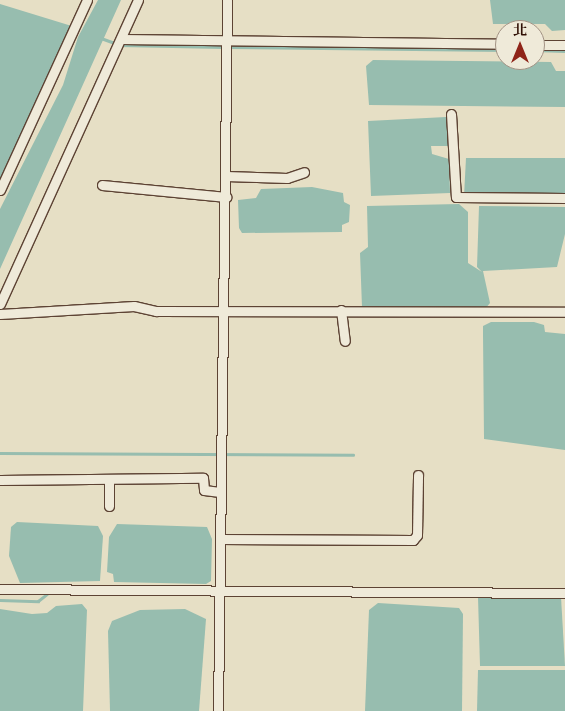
<!DOCTYPE html>
<meta charset="utf-8">
<style>
body{margin:0}
#map{position:relative;width:565px;height:711px;overflow:hidden;background:#e6dfc5;font-family:"IM FELL DW Pica","Noto Serif TC",serif}
div>[style]{position:absolute}
[style*='--x']{left:calc(var(--x)*1px);top:calc(var(--y)*1px);width:calc(var(--w)*1px);rotate:calc(var(--a)*1deg)}
.water>*{inset:0;background:#97bdaf}
.stream>*{height:2.5px;margin:-1.25px;padding:0 1.25px;transform-origin:1.25px;border-radius:1.25px;background:#97bdaf}
.roads{filter:drop-shadow(1px 0 #5d4334) drop-shadow(-1px 0 #5d4334) drop-shadow(0 1px #5d4334) drop-shadow(0 -1px #5d4334)}
.minor>*{height:9px;margin:-4.5px;padding:0 4.5px;transform-origin:4.5px;border-radius:4.5px;background:#efead9}
span{translate:-50% -50%;white-space:nowrap;text-align:center;line-height:1.15;-webkit-text-stroke:4.5px #efead9;paint-order:stroke}
.north{position:absolute;left:495px;top:20px;width:50px;height:50px;box-sizing:border-box;background:#efead9;border:1px solid #a29284;border-radius:50%;rotate:0deg;font-size:14px;font-weight:700;line-height:20px;text-align:center;color:#2f0f04}
.north::after{content:'';display:block;margin:auto;width:18px;height:22px;background:#8f2418;clip-path:polygon(50% 0,100% 100%,50% 72%,0 100%)}
</style>
<div id="map">
<div class="water">
<div style="clip-path:polygon(98px 0,121px 0,0 269px,0 209px,63px 85px,78px 37px)"></div>
<div style="clip-path:polygon(490px 0,565px 0,565px 30px,552px 31px,545px 24px,493px 24px)"></div>
<div style="clip-path:polygon(0 4px,75px 27px,0 192px)"></div>
<div style="clip-path:polygon(373px 60px,551px 62px,556px 71px,565px 71px,565px 107px,369px 105px,366px 66px)"></div>
<div style="clip-path:polygon(446px 117px,449px 146px,431px 146px,432px 154px,449px 159px,450px 193px,371px 196px,368px 121px)"></div>
<div style="clip-path:polygon(466px 158px,565px 158px,565px 196px,464px 196px)"></div>
<div style="clip-path:polygon(312px 187px,343px 193px,344px 202px,350px 205px,349px 222px,342px 225px,342px 232px,242px 233px,239px 228px,238px 200px,256px 198px,261px 189px)"></div>
<div style="clip-path:polygon(459px 204px,468px 212px,468px 263px,482px 272px,477px 267px,479px 206px,565px 207px,565px 234px,557px 267px,483px 271px,490px 303px,485px 309px,362px 307px,360px 253px,368px 247px,367px 206px)"></div>
<div style="clip-path:polygon(491px 322px,534px 322px,544px 325px,545px 332px,565px 334px,565px 450px,484px 439px,483px 334px,483px 326px)"></div>
<div style="clip-path:polygon(17px 522px,98px 526px,103px 536px,100px 581px,20px 583px,9px 556px,11px 527px)"></div>
<div style="clip-path:polygon(117px 524px,207px 527px,212px 539px,211px 581px,206px 584px,114px 582px,113px 574px,107px 572px,109px 537px)"></div>
<div style="clip-path:polygon(478px 597px,561px 597px,565px 666px,480px 666px)"></div>
<div style="clip-path:polygon(378px 603px,459px 608px,463px 614px,462px 711px,365px 711px,369px 610px)"></div>
<div style="clip-path:polygon(82px 604px,87px 610px,83px 711px,0 711px,0 609px,32px 614px,47px 613px,56px 606px)"></div>
<div style="clip-path:polygon(185px 609px,206px 619px,199px 711px,110px 711px,108px 631px,112px 621px,140px 610px)"></div>
<div style="clip-path:polygon(478px 670px,565px 670px,565px 711px,477px 711px)"></div>
</div>
<div class="stream">
<div style="--x:101;--y:38;--w:20;--a:20"></div>
<div style="--x:120;--y:45;--w:104;--a:1.1"></div>
<div style="--x:229;--y:47;--w:276;--a:0.6"></div>
<div style="--x:535;--y:50;--w:30;--a:2"></div>
<div style="--x:0;--y:453;--w:353;--a:0.3"></div>
<div style="--x:0;--y:600;--w:38;--a:2"></div>
<div style="--x:38;--y:601;--w:11;--a:-38"></div>
<div style="--x:47;--y:594;--w:172;--a:0"></div>
</div>
<div class="roads">
<div class="minor">
<div style="--x:122;--y:39;--w:383;--a:0.7"></div>
<div style="--x:535;--y:45;--w:30;--a:0"></div>
<div style="--x:451;--y:114;--w:83;--a:86.6"></div>
<div style="--x:456;--y:197;--w:109;--a:0.5"></div>
<div style="--x:226;--y:176;--w:61;--a:1.9"></div>
<div style="--x:287;--y:178;--w:18;--a:-19"></div>
<div style="--x:102;--y:185;--w:125;--a:5.5"></div>
<div style="--x:0;--y:190;--w:209;--a:-65.4"></div>
<div style="--x:0;--y:304;--w:334;--a:-65.6"></div>
<div style="--x:341;--y:310;--w:31;--a:83"></div>
<div style="--x:0;--y:314;--w:134;--a:-3.4"></div>
<div style="--x:134;--y:306;--w:23;--a:13"></div>
<div style="--x:156;--y:311;--w:409;--a:0.1"></div>
<div style="--x:0;--y:480;--w:203;--a:-0.6"></div>
<div style="--x:203;--y:478;--w:12;--a:85"></div>
<div style="--x:204;--y:490;--w:16;--a:7"></div>
<div style="--x:109;--y:506;--w:27;--a:-90"></div>
<div style="--x:220;--y:539;--w:193;--a:0.3"></div>
<div style="--x:413;--y:540;--w:6;--a:-51"></div>
<div style="--x:417;--y:535;--w:60;--a:-89"></div>
<div style="--x:0;--y:589;--w:565;--a:0.41"></div>
<div style="--x:218;--y:711;--w:711;--a:-89.27"></div>
</div>
</div>
<div class="north">北</div>
</div>
